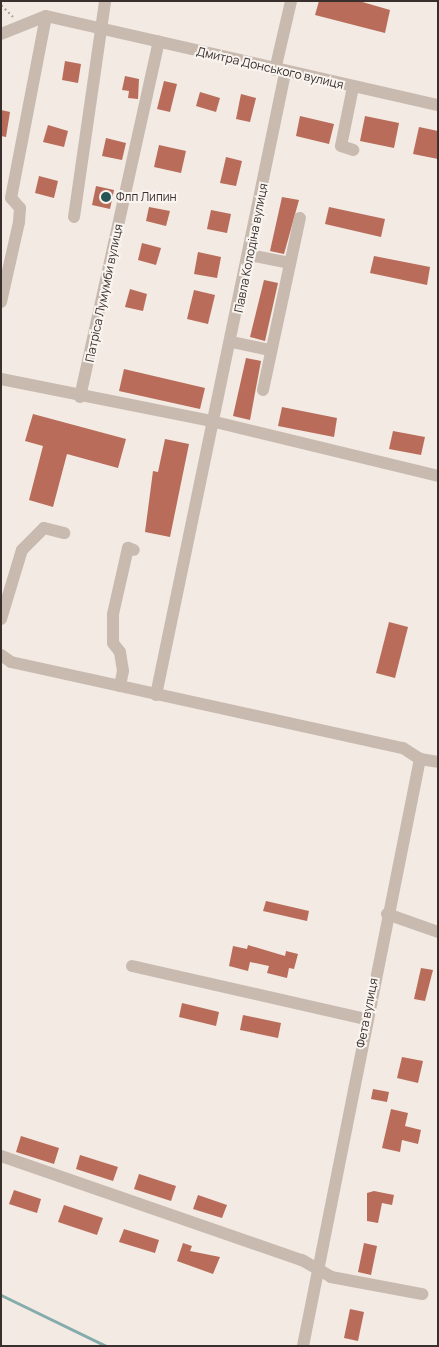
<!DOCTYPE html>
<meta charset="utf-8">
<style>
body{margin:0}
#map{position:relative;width:439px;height:1347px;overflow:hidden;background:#f2eae3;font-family:Manrope,sans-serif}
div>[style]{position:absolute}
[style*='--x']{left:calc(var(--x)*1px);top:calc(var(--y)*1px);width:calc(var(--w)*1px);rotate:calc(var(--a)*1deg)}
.stream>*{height:3px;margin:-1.5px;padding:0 1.5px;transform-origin:1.5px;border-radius:1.5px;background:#85acab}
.building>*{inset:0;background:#b96c5a}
.path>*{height:2px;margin-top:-1px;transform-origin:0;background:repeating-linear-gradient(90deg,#b5a49a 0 2.5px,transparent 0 5px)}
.minor>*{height:12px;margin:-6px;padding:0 6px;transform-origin:6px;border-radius:6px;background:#c9bab0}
.dots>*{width:14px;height:14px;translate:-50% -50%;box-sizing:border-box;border:2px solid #f9f4ef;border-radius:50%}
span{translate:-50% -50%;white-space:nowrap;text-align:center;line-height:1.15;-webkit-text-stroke:4px #f9f4ef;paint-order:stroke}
.street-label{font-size:12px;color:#39302d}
.poi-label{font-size:12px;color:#39302d}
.left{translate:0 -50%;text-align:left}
.frame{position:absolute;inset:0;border:2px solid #39302d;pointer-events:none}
</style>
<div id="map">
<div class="stream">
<div style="--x:1;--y:1295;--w:117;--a:25.9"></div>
</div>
<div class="building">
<div style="clip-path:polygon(319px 1px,359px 1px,390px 10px,385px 33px,315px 15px)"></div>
<div style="clip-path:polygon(65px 61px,81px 64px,78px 83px,62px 80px)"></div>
<div style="clip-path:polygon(125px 76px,139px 79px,138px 99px,128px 98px,129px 91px,122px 90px)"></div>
<div style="clip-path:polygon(164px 81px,177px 84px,170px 112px,157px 109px)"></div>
<div style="clip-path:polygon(200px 92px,220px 98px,216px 112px,196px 106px)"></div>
<div style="clip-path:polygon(241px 94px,256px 98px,250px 122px,236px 119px)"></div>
<div style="clip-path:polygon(1px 110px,10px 112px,6px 137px,1px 136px)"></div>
<div style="clip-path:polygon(300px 116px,334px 124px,329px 144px,296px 136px)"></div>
<div style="clip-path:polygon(365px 116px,399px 123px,394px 148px,360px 141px)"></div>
<div style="clip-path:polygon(48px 125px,68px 131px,64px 147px,43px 142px)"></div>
<div style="clip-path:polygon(419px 127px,438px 131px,438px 159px,413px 154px)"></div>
<div style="clip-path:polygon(106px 138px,126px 143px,122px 160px,102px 156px)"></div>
<div style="clip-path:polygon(159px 145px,186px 151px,181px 173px,154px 167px)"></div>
<div style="clip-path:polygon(226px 157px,242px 161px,236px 186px,220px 183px)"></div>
<div style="clip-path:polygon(39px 176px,58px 181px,54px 198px,35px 193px)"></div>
<div style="clip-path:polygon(96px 186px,114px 190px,110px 209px,92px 205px)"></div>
<div style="clip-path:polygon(282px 197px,299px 200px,284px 254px,270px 251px)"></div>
<div style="clip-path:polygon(149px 207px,170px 211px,166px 226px,146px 221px)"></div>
<div style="clip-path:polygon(329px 207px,385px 219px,381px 237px,325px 224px)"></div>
<div style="clip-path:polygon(211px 210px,231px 214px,227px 233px,207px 229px)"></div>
<div style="clip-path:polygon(142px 243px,161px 248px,156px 265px,138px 260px)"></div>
<div style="clip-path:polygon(198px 252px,221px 257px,217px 278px,194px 274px)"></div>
<div style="clip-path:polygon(374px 256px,430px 267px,427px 285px,370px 273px)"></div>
<div style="clip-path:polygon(264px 280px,278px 283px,265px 341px,250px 337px)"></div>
<div style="clip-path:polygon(130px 289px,147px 294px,143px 311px,125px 307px)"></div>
<div style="clip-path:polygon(194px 290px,215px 295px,208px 324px,187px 319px)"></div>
<div style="clip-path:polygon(246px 358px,261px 361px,250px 420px,233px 416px)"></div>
<div style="clip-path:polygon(124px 369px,205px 388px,200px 409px,119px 391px)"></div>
<div style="clip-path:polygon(282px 407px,337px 418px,334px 437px,278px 426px)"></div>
<div style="clip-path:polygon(33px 414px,126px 439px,118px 468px,67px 454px,53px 507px,29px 500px,43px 446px,25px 441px)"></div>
<div style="clip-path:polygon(393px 431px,425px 437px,421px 455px,389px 449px)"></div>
<div style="clip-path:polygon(165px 439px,189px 444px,170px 537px,145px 532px,153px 471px,158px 472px)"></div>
<div style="clip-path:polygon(389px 622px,408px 627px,395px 678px,376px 673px)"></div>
<div style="clip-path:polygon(266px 901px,309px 911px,307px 921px,263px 911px)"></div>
<div style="clip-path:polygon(248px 945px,285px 956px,286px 951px,298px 954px,294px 969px,289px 968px,287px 978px,267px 973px,269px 966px,250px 962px,248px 971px,229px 966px,233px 946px,247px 949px)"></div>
<div style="clip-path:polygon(421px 968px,433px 970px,425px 1001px,414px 999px)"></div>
<div style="clip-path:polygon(182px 1003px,219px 1012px,216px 1026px,179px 1017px)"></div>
<div style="clip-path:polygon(243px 1015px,281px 1023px,278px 1038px,240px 1030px)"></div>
<div style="clip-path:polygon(402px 1057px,423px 1061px,418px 1083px,397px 1078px)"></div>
<div style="clip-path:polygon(373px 1089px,389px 1092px,387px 1102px,371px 1099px)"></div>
<div style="clip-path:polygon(391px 1109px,408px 1113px,405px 1126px,421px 1130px,418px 1144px,402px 1140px,400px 1152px,382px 1148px)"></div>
<div style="clip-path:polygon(21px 1136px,59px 1148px,54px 1164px,16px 1152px)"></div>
<div style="clip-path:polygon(80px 1155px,118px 1167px,113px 1181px,76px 1169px)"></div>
<div style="clip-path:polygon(139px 1174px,176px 1186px,171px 1201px,134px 1189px)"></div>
<div style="clip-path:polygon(14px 1190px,41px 1199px,37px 1213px,9px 1204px)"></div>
<div style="clip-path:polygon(374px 1191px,394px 1195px,392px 1205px,382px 1203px,378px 1223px,367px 1221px,367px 1193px)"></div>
<div style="clip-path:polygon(198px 1195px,227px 1205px,222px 1218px,193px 1209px)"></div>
<div style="clip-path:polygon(64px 1205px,103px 1218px,97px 1235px,58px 1222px)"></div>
<div style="clip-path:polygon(124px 1229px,159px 1240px,155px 1253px,119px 1242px)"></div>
<div style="clip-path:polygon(183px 1243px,192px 1246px,190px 1251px,220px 1257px,213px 1274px,177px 1261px)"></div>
<div style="clip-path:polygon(364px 1243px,377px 1246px,371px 1275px,358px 1272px)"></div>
<div style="clip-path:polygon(350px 1309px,364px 1312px,358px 1341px,344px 1338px)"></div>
</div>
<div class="path">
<div style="--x:1;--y:5;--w:17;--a:45"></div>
</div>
<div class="minor">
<div style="--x:1;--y:34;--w:48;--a:-21.8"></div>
<div style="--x:46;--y:16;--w:402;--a:12.8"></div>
<div style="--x:275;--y:70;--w:71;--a:-76.9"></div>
<div style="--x:353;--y:87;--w:60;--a:101.5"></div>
<div style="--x:341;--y:146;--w:13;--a:18"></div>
<div style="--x:74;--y:217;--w:218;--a:-81.8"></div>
<div style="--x:249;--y:255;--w:42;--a:11"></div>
<div style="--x:1;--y:302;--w:82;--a:-77.3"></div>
<div style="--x:19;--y:222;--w:14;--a:-86"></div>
<div style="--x:20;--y:208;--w:13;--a:-132"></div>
<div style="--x:11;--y:198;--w:185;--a:-79.1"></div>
<div style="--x:232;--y:342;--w:40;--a:12"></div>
<div style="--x:1;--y:379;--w:214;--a:11.3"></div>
<div style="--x:211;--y:421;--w:234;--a:13.6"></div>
<div style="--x:263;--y:390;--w:176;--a:-77.9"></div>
<div style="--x:80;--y:397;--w:364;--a:-77.5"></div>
<div style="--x:1;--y:619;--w:72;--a:-73.1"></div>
<div style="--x:22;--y:550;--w:31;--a:-45"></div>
<div style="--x:44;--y:528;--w:21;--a:14"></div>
<div style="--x:1;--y:655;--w:12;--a:35"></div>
<div style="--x:11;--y:662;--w:401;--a:12.4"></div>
<div style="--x:403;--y:748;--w:20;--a:33"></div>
<div style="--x:420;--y:759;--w:18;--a:9"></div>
<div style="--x:120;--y:686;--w:15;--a:-79"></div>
<div style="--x:123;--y:671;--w:19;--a:-99"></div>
<div style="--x:120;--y:652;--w:11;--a:-128"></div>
<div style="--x:113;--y:643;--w:29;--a:-90"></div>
<div style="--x:113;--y:614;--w:68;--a:-77.2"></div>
<div style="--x:128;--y:548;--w:6;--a:18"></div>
<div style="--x:156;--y:695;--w:635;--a:-78.28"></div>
<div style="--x:387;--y:914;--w:54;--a:19.4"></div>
<div style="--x:132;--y:966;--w:240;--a:12.8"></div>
<div style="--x:1;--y:1156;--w:318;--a:19.1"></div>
<div style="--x:302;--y:1260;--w:34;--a:30"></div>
<div style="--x:331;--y:1277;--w:93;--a:10.6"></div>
<div style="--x:303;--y:1346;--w:599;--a:-78.73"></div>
</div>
<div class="dots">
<div style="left:106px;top:197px;background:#265556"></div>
</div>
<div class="street-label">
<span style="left:270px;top:68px;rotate:13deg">Дмитра Донського вулиця</span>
<span style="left:251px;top:248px;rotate:-79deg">Павла Колодіна вулиця</span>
<span style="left:104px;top:293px;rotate:-78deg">Патріса Лумумби вулиця</span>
<span style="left:367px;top:1013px;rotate:-79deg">Фета вулиця</span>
</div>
<div class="poi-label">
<span class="left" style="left:116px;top:197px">Флп Липин</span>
</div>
<div class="frame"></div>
</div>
